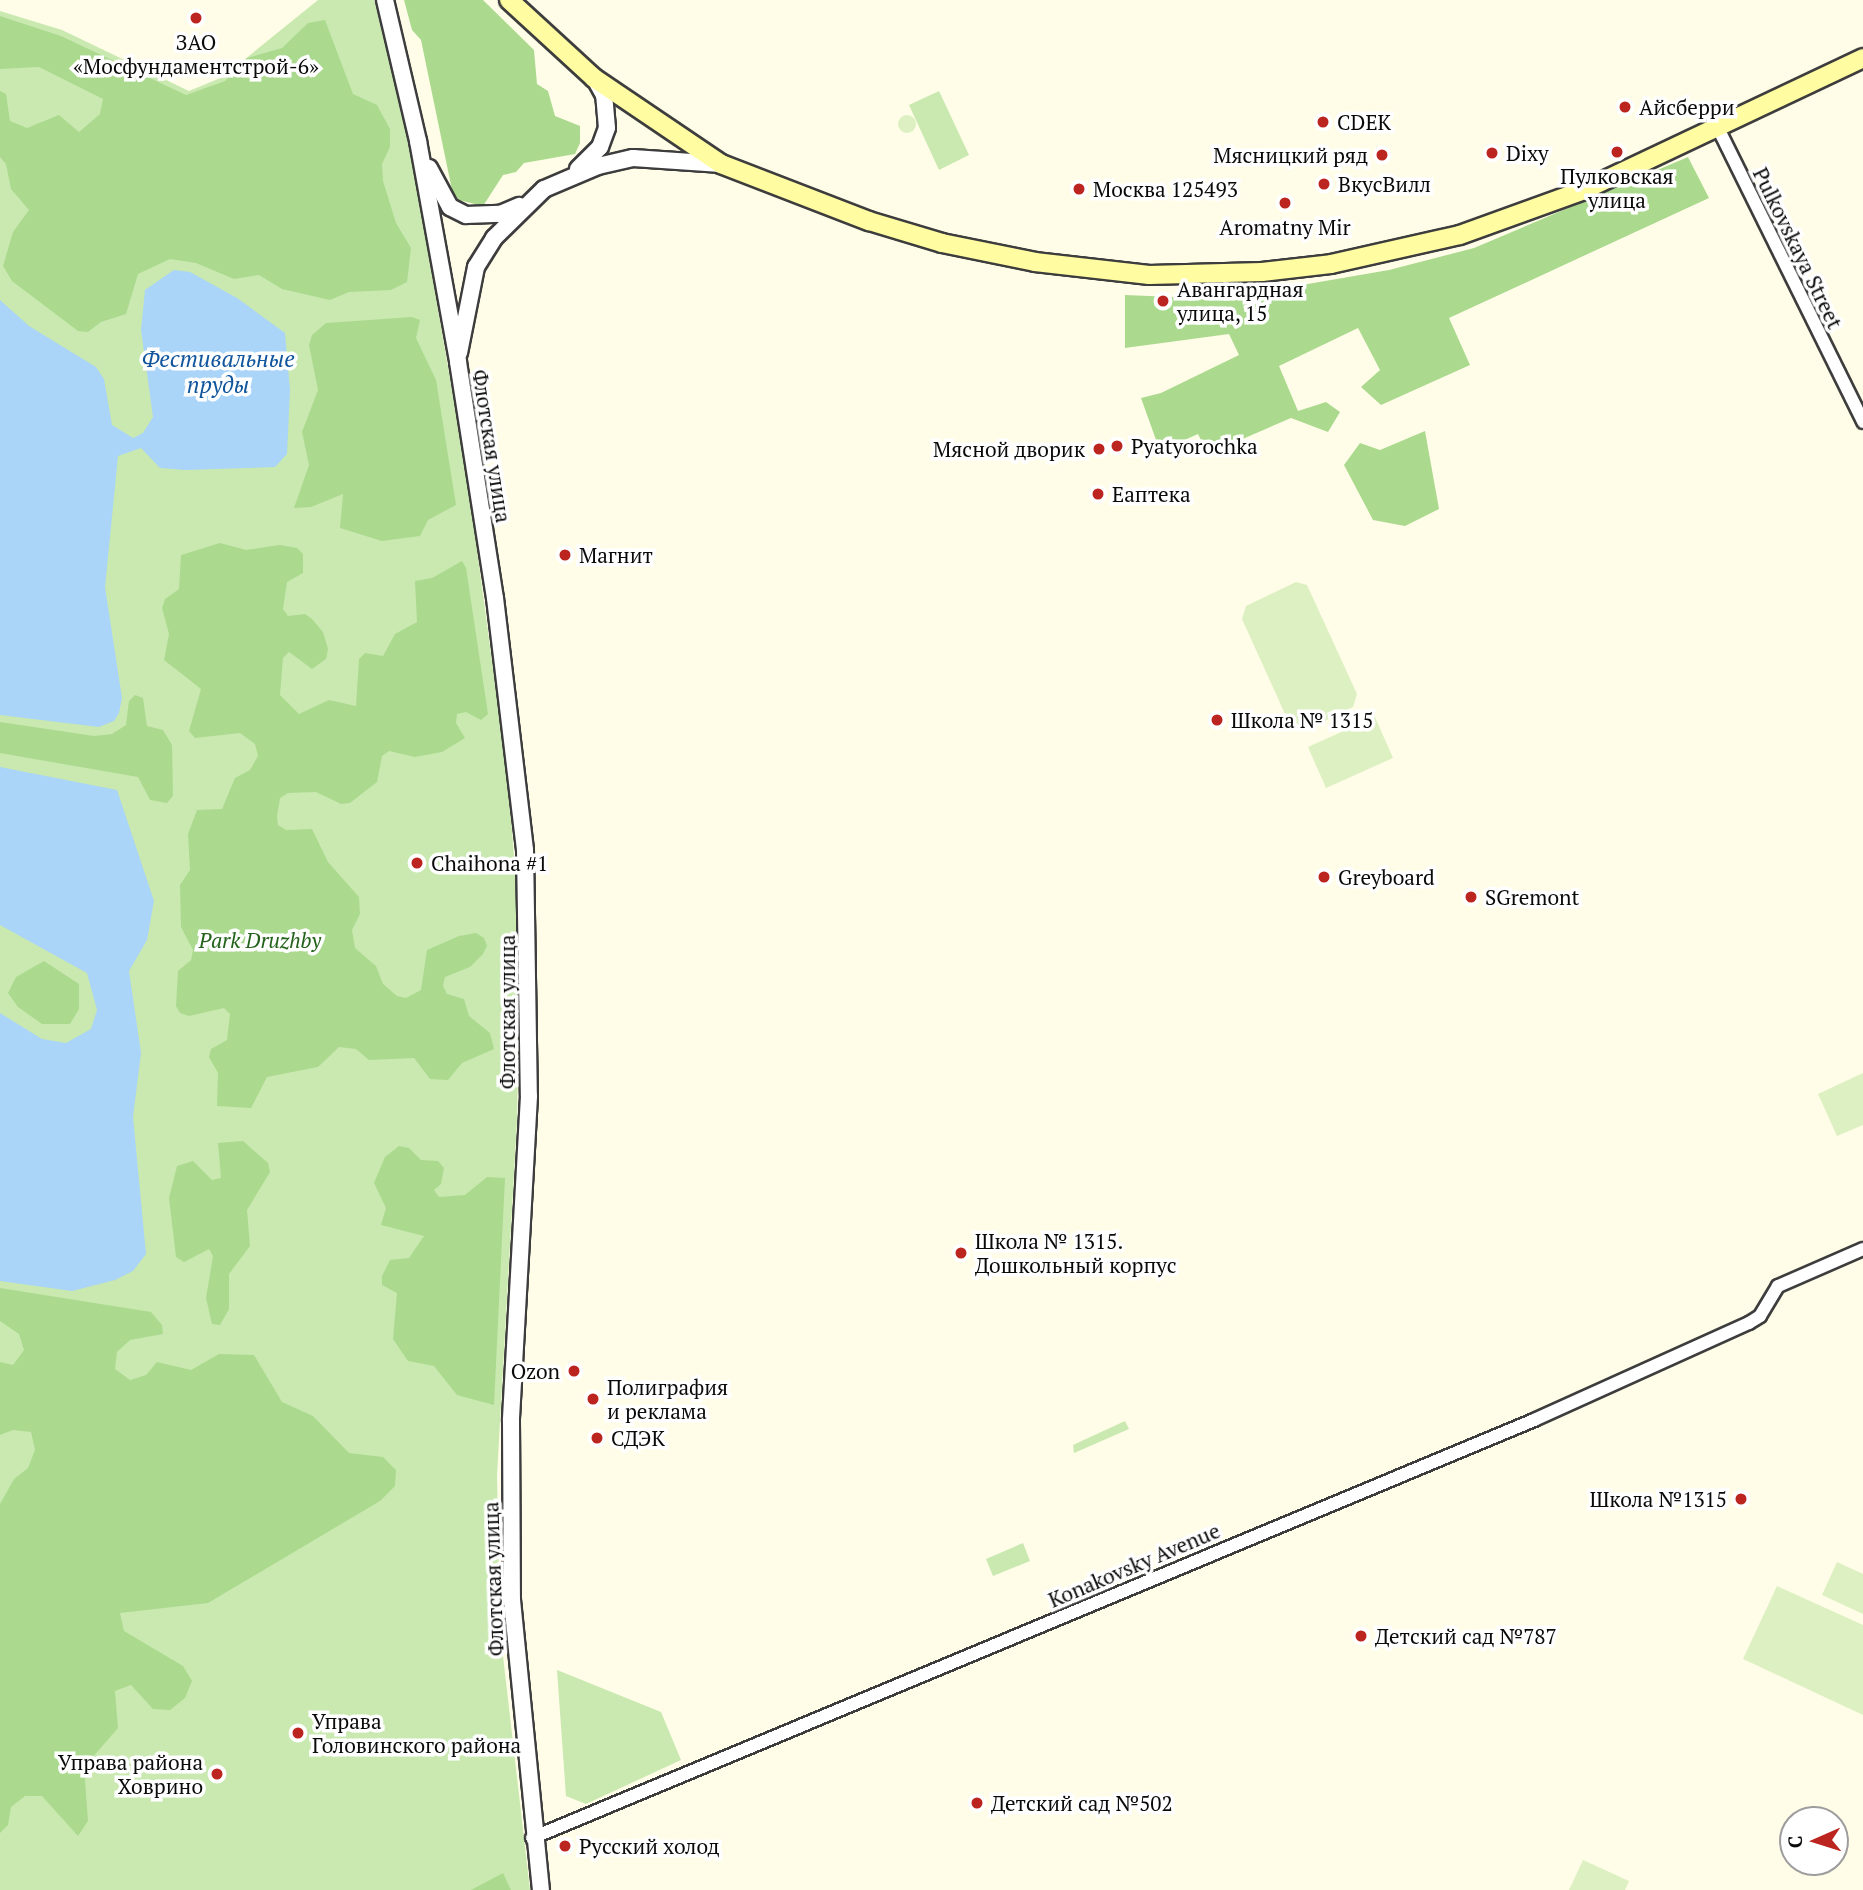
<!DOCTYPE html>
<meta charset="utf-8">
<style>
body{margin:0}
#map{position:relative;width:1863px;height:1890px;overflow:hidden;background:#fffce7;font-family:"PT Serif",serif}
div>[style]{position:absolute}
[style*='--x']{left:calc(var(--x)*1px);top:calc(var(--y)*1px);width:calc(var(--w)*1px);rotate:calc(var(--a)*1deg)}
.green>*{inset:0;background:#c9e9b0}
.forest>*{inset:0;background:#abda8f}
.pitch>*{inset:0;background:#ddf0c2}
.round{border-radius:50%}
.water>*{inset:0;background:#aad4f8}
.roads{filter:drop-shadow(2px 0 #3d3d3d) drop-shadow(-2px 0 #3d3d3d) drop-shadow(0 2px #3d3d3d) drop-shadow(0 -2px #3d3d3d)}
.minor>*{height:12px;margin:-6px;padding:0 6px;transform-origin:6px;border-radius:6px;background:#fff}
.tertiary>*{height:16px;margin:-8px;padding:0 8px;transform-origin:8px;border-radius:8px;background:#fff}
.secondary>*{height:18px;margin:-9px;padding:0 9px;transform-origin:9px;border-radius:9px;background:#fffca2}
.dots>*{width:19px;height:19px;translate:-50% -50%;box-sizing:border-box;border:4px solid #fff;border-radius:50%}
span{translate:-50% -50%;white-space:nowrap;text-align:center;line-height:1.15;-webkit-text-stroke:7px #fff;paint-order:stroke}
.poi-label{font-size:21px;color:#0a0a0a}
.left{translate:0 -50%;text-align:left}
.right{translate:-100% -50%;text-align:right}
.street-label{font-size:21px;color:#0a0a0a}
.park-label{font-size:21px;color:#23621a;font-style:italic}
.water-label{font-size:23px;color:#11559d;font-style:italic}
.north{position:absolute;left:1779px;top:1806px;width:70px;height:70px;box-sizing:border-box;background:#fff;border:2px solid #9d9d9d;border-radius:50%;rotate:267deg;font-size:19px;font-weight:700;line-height:28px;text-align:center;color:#0a0a0a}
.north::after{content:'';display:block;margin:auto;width:24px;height:32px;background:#bc241f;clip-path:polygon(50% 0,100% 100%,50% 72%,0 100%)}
</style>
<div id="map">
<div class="green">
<div style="clip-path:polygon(318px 0,374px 0,402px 101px,468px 483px,508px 780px,520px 932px,517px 1120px,497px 1475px,500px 1630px,530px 1890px,0 1890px,0 11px,62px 30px,189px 91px,223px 77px)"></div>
<div style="clip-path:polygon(939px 91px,969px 155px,939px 170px,909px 105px)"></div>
<div style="clip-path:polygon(1125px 1421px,1129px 1429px,1074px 1453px,1073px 1445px)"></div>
<div style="clip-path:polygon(1023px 1543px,1030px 1561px,993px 1576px,986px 1559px)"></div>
<div style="clip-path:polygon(557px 1670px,661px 1712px,681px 1760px,586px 1804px,566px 1796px)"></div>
</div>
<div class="forest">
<div style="clip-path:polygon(404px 0,483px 0,534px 50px,537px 84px,548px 91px,555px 116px,580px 126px,580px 143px,575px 154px,524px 163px,516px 172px,503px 175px,483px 206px,459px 200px,452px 190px,421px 40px,412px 30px)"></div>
<div style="clip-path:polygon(0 16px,61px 36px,186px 95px,225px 81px,247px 58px,282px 48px,308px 23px,325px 20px,353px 94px,377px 105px,390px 129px,390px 147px,382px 164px,383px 181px,396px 223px,411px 248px,407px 282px,391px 290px,349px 292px,330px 300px,282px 289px,259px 275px,234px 279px,196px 263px,170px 259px,138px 274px,126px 314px,101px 322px,88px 332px,78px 331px,12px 281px,3px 266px,13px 232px,29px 210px,11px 189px,6px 164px,0 157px,0 91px,6px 94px,10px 121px,27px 128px,59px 115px,79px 132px,100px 114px,103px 99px,39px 67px,0 69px)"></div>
<div style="clip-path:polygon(1688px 157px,1709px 198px,1449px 318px,1470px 365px,1381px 405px,1361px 387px,1380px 370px,1358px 328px,1279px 366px,1298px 411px,1326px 402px,1340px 412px,1328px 432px,1291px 418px,1208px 454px,1198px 434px,1160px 451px,1141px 398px,1161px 393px,1239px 355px,1229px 334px,1125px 348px,1125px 295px,1221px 299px,1389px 270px,1474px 248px)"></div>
<div style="clip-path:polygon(412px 317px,420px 320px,416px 338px,436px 380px,456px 505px,428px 520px,420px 536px,382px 541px,340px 528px,343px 494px,311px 507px,294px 508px,309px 465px,302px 432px,318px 390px,309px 345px,312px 335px,326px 323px)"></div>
<div style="clip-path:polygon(1425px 431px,1439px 509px,1405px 526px,1373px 520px,1344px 465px,1360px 443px,1380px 450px)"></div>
<div style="clip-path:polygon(220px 543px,246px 550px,280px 545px,297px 548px,303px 554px,303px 573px,287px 582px,283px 609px,288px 616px,305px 614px,312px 619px,323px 632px,328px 649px,326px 659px,312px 669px,289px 652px,283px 658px,280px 695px,299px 714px,329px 700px,356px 706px,359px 659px,365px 653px,383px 656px,395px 634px,417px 622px,415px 581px,432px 578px,462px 561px,466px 568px,488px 714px,481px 720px,466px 712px,457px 714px,456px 723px,465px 738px,442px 752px,415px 757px,389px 751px,382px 756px,377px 782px,350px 803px,341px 804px,316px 792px,288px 793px,280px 798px,277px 816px,278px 825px,286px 830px,312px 829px,328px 862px,359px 897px,360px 914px,352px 930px,355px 948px,376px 966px,383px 984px,397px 996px,406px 998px,421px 990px,427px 950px,459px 936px,476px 933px,484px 938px,487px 946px,483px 954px,470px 967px,445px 977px,443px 986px,447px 994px,464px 999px,469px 1016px,490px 1033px,494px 1049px,462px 1063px,448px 1080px,430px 1079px,414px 1058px,369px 1060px,356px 1049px,339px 1047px,318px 1067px,267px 1077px,251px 1108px,217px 1106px,218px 1073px,209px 1057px,211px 1049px,227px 1040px,230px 1014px,224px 1008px,189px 1016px,180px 1013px,176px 1006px,178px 971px,191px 960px,193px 950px,181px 927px,180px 885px,190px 870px,188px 834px,197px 810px,222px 809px,235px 778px,250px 770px,258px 756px,255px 744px,240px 733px,195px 738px,189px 731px,201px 689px,164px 660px,169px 634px,162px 608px,165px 599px,179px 589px,181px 555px)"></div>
<div style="clip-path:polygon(135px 695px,143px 698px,147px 726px,163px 730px,172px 745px,173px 796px,167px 803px,150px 800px,138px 777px,0 753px,0 722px,94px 736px,112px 734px,126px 725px,129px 701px)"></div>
<div style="clip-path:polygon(44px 961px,79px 984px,79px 1009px,70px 1024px,42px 1024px,18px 1007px,8px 993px,16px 977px)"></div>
<div style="clip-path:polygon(243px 1141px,268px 1163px,270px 1172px,247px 1210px,250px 1246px,229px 1274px,229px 1309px,220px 1325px,212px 1324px,206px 1298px,213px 1256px,209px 1249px,184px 1262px,176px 1257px,169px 1198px,177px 1166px,193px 1161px,212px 1180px,221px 1178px,218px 1143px)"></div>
<div style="clip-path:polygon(399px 1146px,409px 1148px,421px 1160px,438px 1161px,444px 1168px,441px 1184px,434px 1190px,439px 1197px,465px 1195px,487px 1177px,505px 1178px,494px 1405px,457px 1395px,434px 1366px,408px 1361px,393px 1339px,397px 1293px,382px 1285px,382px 1276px,390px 1260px,409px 1258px,424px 1236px,381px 1225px,386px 1208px,374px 1183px,385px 1157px)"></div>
<div style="clip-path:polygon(0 1288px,151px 1312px,162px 1325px,163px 1334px,130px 1340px,117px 1352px,115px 1369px,130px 1380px,146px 1375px,157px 1362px,191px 1370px,219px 1354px,254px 1355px,282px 1402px,313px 1416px,349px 1453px,383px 1457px,396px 1470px,395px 1486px,380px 1501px,208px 1603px,120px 1613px,124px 1631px,183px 1666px,192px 1681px,185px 1698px,170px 1710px,153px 1709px,131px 1685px,115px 1691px,118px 1728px,84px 1767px,88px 1821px,78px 1836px,42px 1796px,25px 1796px,11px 1807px,8px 1825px,0 1833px,0 1504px,14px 1479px,28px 1468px,35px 1450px,31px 1432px,13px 1430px,0 1435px,0 1362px,13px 1365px,24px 1350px,19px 1334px,0 1321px)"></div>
<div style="clip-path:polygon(503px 1873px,511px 1890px,471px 1890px)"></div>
</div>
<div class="pitch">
<div class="round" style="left:898px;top:115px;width:18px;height:18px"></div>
<div style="clip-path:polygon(1296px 582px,1307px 585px,1357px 694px,1353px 707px,1304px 731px,1290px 725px,1242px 619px,1246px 606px)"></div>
<div style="clip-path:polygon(1375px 717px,1393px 758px,1326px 788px,1308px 747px)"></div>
<div style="clip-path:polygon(1863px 1073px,1863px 1125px,1837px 1136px,1818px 1094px)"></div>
<div style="clip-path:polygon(1837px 1562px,1863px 1574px,1863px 1614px,1822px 1595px)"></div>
<div style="clip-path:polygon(1777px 1586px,1863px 1625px,1863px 1715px,1743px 1659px)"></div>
<div style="clip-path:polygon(1583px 1860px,1629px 1881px,1625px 1890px,1569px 1890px)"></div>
</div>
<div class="water">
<div style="clip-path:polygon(174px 270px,190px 272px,237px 298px,285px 333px,290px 390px,287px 454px,275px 467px,185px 470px,160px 468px,141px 448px,118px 456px,105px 587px,122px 698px,119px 713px,114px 721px,99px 727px,0 715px,0 300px,29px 326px,96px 367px,104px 379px,112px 425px,133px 438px,143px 433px,153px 417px,141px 330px,145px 290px)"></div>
<div style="clip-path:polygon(0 767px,117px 790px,154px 901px,147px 940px,129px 971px,141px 1053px,133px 1117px,146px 1254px,133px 1271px,115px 1280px,72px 1291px,0 1281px,0 1013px,42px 1039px,66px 1043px,91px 1029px,97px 1010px,87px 973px,0 925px)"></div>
</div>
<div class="roads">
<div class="minor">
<div style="--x:1718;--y:128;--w:328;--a:63.7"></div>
<div style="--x:532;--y:1838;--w:1086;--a:-22.64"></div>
<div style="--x:1534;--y:1420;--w:236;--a:-24.3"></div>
<div style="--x:1749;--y:1323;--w:13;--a:-32"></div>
<div style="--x:1760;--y:1316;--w:35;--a:-59"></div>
<div style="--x:1778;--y:1286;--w:93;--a:-23.5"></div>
</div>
<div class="tertiary">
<div style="--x:385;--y:0;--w:145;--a:76.8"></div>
<div style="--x:418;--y:141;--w:225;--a:79.7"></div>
<div style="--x:458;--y:362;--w:239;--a:81.1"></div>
<div style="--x:495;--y:598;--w:254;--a:83.2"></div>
<div style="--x:525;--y:850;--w:246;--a:89.1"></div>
<div style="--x:529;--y:1096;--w:325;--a:93.2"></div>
<div style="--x:511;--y:1421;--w:179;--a:89.7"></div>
<div style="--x:512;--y:1600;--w:291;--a:84.3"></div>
<div style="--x:429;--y:168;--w:44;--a:61.7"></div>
<div style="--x:450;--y:207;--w:18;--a:27"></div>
<div style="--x:466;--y:215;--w:34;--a:-2"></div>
<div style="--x:500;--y:214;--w:21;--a:-23"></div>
<div style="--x:578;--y:169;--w:31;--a:-45"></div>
<div style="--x:600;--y:147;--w:20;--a:-70"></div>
<div style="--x:607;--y:128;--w:33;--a:-95"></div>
<div style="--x:604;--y:95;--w:18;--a:-119"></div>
<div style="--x:459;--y:353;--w:88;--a:-78.8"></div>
<div style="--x:476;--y:267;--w:34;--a:-58"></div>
<div style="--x:494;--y:238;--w:70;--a:-44.4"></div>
<div style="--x:544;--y:189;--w:59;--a:-23.1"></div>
<div style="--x:598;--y:166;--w:36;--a:-13"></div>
<div style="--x:633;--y:158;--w:88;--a:3.9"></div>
</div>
<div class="secondary">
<div style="--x:509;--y:0;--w:115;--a:42.5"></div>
<div style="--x:594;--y:78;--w:153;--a:34.1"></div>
<div style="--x:721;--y:164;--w:159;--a:21.1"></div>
<div style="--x:869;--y:221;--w:76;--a:16.8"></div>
<div style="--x:942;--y:243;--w:95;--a:11.5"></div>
<div style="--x:1035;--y:262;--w:115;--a:6.5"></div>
<div style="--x:1149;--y:275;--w:113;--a:-1.5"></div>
<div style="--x:1262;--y:272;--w:69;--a:-6.6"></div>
<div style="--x:1331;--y:264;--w:132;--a:-12.7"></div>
<div style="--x:1460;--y:235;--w:132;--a:-19.9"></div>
<div style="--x:1584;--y:190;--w:309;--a:-25.3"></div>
</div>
</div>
<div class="dots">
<div style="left:196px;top:18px;background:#bc241f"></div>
<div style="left:1625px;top:107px;background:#bc241f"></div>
<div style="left:1323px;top:122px;background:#bc241f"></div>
<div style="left:1617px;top:152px;background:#bc241f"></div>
<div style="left:1492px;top:153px;background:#bc241f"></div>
<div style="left:1382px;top:155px;background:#bc241f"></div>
<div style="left:1324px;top:184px;background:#bc241f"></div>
<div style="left:1079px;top:189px;background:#bc241f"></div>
<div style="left:1285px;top:203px;background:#bc241f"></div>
<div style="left:1163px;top:301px;background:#bc241f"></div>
<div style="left:1117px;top:446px;background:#bc241f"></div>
<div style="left:1099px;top:449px;background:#bc241f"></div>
<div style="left:1098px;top:494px;background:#bc241f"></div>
<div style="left:565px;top:555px;background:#bc241f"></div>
<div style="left:1217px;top:720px;background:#bc241f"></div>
<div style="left:417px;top:863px;background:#bc241f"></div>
<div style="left:1324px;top:877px;background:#bc241f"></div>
<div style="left:1471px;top:897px;background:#bc241f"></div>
<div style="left:961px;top:1253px;background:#bc241f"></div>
<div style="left:574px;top:1371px;background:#bc241f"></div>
<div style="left:593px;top:1399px;background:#bc241f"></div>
<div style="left:597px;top:1438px;background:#bc241f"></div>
<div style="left:1741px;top:1499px;background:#bc241f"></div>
<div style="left:1361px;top:1636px;background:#bc241f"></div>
<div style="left:298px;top:1733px;background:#bc241f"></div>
<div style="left:217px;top:1774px;background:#bc241f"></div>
<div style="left:977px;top:1803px;background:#bc241f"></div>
<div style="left:565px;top:1846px;background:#bc241f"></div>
</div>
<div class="poi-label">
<span style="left:196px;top:54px">ЗАО<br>«Мосфундаментстрой-6»</span>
<span class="left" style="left:1639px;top:107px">Айсберри</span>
<span class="left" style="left:1337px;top:122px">CDEK</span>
<span class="left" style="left:1506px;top:153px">Dixy</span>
<span class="right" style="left:1368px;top:155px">Мясницкий ряд</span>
<span style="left:1617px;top:188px">Пулковская<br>улица</span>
<span class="left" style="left:1338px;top:184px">ВкусВилл</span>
<span class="left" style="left:1093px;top:189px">Москва 125493</span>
<span style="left:1285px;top:227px">Aromatny Mir</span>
<span class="left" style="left:1177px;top:301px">Авангардная<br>улица, 15</span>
<span class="left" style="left:1131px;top:446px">Pyatyorochka</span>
<span class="right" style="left:1085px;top:449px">Мясной дворик</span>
<span class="left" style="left:1112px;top:494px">Еаптека</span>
<span class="left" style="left:579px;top:555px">Магнит</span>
<span class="left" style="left:1231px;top:720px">Школа № 1315</span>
<span class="left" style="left:431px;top:863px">Chaihona #1</span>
<span class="left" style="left:1338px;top:877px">Greyboard</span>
<span class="left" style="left:1485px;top:897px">SGremont</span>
<span class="left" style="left:975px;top:1253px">Школа № 1315.<br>Дошкольный корпус</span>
<span class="right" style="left:560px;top:1371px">Ozon</span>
<span class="left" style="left:607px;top:1399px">Полиграфия<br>и реклама</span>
<span class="left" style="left:611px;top:1438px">СДЭК</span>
<span class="right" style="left:1727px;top:1499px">Школа №1315</span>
<span class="left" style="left:1375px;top:1636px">Детский сад №787</span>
<span class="left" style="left:312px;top:1733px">Управа<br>Головинского района</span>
<span class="right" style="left:203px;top:1774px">Управа района<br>Ховрино</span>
<span class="left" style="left:991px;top:1803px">Детский сад №502</span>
<span class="left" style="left:579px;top:1846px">Русский холод</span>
</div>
<div class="street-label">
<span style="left:1798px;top:248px;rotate:64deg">Pulkovskaya Street</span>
<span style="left:492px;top:446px;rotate:81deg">Флотская улица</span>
<span style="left:507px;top:1012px;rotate:-90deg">Флотская улица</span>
<span style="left:1134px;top:1565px;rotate:-23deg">Konakovsky Avenue</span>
<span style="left:493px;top:1579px;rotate:-92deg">Флотская улица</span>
</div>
<div class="park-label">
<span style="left:260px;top:940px">Park Druzhby</span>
</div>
<div class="water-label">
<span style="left:218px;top:372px">Фестивальные<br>пруды</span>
</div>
<div class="north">С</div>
</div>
